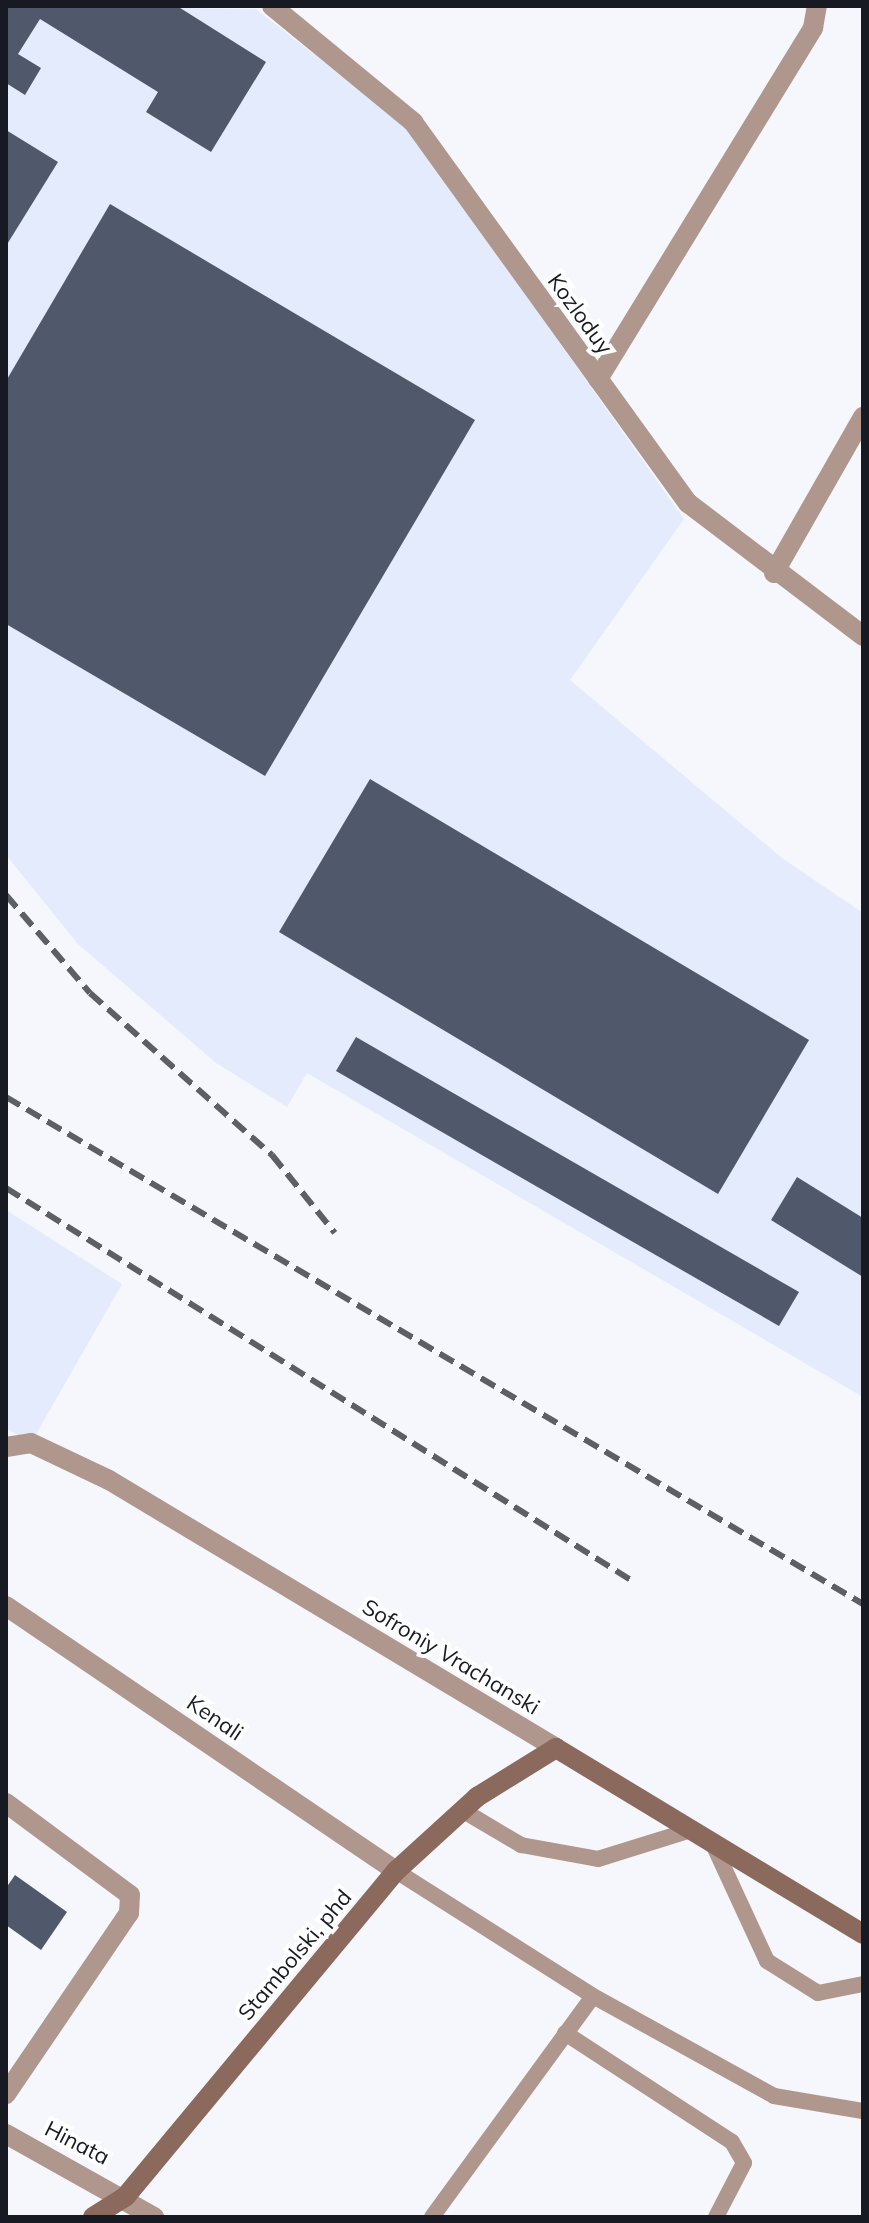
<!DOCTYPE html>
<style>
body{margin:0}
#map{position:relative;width:869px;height:2223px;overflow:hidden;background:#f5f7fc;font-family:Mulish,sans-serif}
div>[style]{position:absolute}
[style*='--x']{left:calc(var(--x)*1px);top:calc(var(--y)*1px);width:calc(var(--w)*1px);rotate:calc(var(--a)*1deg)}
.built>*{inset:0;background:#e3ebfc}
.building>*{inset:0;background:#50586b}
.lane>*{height:16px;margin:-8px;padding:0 8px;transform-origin:8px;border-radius:8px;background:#b0978e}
.street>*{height:20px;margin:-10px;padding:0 10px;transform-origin:10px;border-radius:10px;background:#b0978e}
.secondary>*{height:20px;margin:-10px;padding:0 10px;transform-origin:10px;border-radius:10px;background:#8c695d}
.rail>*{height:6px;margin-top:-3px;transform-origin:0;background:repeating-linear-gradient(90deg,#5d5f66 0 16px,transparent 0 24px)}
span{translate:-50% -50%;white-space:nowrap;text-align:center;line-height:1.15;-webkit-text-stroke:8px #fff;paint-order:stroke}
.street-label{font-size:22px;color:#171a22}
.frame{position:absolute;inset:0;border:8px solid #171a22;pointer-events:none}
</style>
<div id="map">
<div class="built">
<div style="clip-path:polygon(6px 6px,256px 9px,409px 129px,684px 519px,570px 680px,782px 858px,863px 913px,863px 1397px,307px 1073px,287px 1107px,216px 1063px,78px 944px,6px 855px)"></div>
<div style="clip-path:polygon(6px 1210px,122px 1284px,31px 1443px,6px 1428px)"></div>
</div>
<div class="building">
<div style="clip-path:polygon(6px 6px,177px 6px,266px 62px,211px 152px,146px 112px,158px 92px,40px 19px,18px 54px,41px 68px,25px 95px,6px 83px)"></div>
<div style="clip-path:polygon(6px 130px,58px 162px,6px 246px)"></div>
<div style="clip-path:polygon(110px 204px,475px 420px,265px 776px,6px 624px,6px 381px)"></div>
<div style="clip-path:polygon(370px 779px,809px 1040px,718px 1194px,279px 932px)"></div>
<div style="clip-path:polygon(356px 1037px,799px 1292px,779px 1326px,336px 1071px)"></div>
<div style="clip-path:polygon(797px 1177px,863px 1218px,863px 1277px,771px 1220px)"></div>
<div style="clip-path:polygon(15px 1875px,67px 1912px,41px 1950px,6px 1925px,6px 1888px)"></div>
</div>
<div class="lane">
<div style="--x:462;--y:1810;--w:69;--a:30.7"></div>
<div style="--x:521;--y:1845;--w:78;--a:10.3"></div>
<div style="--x:598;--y:1859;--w:97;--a:-17.3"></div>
<div style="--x:712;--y:1842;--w:131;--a:65.2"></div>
<div style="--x:767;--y:1961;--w:60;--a:32.1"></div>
<div style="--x:818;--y:1993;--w:46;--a:-11.3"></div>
<div style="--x:396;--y:1871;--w:233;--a:32.4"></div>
<div style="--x:593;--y:1996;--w:207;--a:28.9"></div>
<div style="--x:774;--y:2096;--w:90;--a:9.6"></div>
<div style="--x:565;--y:2033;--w:199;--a:33.1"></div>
<div style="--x:732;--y:2142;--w:24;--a:60"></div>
<div style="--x:744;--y:2163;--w:61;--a:117.4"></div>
<div style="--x:432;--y:2217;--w:273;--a:-53.9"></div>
</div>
<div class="street">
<div style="--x:272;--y:6;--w:183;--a:39.4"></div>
<div style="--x:413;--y:122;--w:470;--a:54.2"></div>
<div style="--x:688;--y:503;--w:220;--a:37.2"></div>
<div style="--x:598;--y:379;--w:412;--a:-58.5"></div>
<div style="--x:813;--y:28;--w:22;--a:-80"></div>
<div style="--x:774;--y:573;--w:180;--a:-60.3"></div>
<div style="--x:6;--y:1447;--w:25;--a:-9"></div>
<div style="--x:31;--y:1443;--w:86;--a:25.4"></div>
<div style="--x:109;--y:1480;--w:521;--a:30.94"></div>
<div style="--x:6;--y:1606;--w:472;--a:34.2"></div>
<div style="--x:6;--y:1803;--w:154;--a:36.6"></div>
<div style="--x:130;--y:1895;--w:18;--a:93"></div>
<div style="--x:129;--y:1913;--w:219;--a:124.2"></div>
<div style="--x:6;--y:2134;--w:170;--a:29.3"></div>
</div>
<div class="secondary">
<div style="--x:93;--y:2217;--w:39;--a:-32"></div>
<div style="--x:126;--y:2196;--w:423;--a:-50.3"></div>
<div style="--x:396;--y:1871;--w:110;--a:-42.4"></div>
<div style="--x:477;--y:1797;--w:93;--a:-31.8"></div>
<div style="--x:556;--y:1748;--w:359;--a:31.2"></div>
</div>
<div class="rail">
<div style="--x:6;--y:895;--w:129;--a:49.4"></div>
<div style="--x:90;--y:993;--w:244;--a:41.7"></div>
<div style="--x:272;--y:1155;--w:100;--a:51.1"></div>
<div style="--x:6;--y:1097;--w:996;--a:30.61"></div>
<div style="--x:6;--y:1188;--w:738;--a:32.1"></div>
</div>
<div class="street-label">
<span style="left:580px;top:314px;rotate:54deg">Kozloduy</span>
<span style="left:451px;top:1657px;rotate:31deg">Sofroniy Vrachanski</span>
<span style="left:215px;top:1718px;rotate:34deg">Kenali</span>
<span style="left:295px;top:1955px;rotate:-50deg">Stambolski, phd</span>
<span style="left:77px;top:2143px;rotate:27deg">Hinata</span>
</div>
<div class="frame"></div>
</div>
